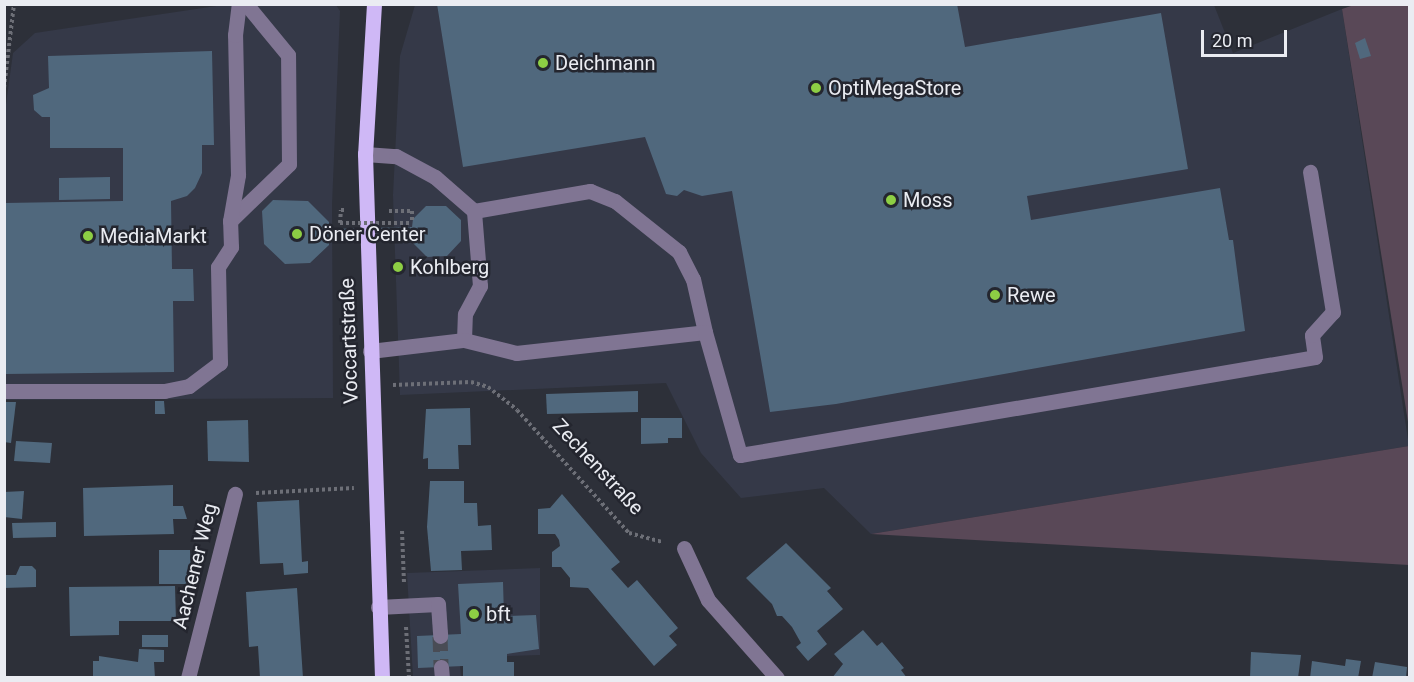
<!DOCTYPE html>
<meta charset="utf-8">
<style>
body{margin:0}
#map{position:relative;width:1414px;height:682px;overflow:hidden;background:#2d3039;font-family:Roboto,sans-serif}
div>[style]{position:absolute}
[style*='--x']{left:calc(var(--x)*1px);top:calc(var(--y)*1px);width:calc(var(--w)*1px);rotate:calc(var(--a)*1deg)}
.built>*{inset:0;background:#353948}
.green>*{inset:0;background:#594857}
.building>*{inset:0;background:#50687d}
.minor-tunnel>*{height:15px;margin-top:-7.5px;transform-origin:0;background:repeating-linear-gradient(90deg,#494c55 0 15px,transparent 0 23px)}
.path>*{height:4px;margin-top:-2px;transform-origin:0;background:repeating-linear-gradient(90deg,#6d6f77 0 3px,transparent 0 6px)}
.minor>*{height:15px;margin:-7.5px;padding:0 7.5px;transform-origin:7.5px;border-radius:7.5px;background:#807593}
.major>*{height:15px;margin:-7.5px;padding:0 7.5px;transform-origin:7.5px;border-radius:7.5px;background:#cfb8f6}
.path-bridge>*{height:4px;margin-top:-2px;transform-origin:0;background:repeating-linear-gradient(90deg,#6d6f77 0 3px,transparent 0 6px)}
.dots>*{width:16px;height:16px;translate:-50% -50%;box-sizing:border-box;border:3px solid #24262f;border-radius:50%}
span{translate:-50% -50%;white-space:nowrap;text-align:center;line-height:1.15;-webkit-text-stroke:5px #24262f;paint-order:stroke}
.poi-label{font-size:20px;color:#eaecf2}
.left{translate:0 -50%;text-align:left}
.street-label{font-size:20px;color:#eaecf2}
.frame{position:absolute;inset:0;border:6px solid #eaecf2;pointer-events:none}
.scale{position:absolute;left:1201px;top:30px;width:86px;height:27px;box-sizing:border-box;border:3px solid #eaecf2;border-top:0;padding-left:8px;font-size:18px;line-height:21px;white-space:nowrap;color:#eaecf2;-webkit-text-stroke:4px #24262f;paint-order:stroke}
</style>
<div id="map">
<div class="built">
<div style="clip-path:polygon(223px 5px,336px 5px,340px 11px,332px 205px,333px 398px,5px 400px,4px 119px,13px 53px,35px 33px)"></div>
<div style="clip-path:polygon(415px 5px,1214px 5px,1233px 53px,1342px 9px,1409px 446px,871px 534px,824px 488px,741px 498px,701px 453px,666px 383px,400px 395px,393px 195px,400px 56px)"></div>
<div style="clip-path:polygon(540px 568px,540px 655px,507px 656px,460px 666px,461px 677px,413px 677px,407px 573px)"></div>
</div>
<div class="green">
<div style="clip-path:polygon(1354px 5px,1409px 5px,1409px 428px,1342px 9px)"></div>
<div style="clip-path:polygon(1409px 446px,1409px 565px,871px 534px)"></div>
</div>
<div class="building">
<div style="clip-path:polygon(437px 4px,957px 4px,965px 47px,1161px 13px,1188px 169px,1027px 196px,1031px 220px,1220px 188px,1229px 240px,1233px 240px,1245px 331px,836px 404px,770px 412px,732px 191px,702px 196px,684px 190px,677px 196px,666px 194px,645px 137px,463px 167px)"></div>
<div style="clip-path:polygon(1365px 38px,1371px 56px,1360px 59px,1355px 43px)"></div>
<div style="clip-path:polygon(212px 51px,214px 145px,202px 145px,202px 173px,195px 188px,187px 196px,171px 201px,172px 269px,193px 269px,194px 301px,173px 301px,174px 372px,5px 374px,5px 203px,123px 201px,123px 148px,50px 148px,50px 117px,42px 117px,34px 110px,33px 95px,49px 88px,48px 56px)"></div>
<div style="clip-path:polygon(110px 177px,110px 199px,59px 200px,59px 178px)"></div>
<div style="clip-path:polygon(273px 200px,308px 201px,329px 222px,329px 229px,412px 227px,413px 219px,426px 206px,446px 206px,461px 220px,461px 241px,447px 256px,427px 257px,412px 242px,412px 237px,329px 239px,329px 245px,310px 263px,285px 264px,264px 244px,262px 211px)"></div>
<div style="clip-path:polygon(638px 391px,638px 412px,547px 414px,546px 394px)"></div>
<div style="clip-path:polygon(155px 401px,164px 401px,165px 414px,155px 414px)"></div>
<div style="clip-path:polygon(4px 402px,16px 402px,11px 443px,4px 442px)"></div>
<div style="clip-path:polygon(470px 408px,471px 445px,458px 445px,459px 469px,428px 469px,428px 458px,423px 459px,426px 409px)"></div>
<div style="clip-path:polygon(641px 418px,682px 418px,682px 438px,668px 438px,668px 443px,641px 444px)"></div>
<div style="clip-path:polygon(248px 420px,249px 462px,208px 461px,207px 421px)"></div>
<div style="clip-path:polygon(16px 441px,52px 443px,50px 463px,14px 461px)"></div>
<div style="clip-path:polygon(430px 481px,464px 481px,464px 503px,477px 503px,478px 526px,491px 525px,492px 550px,461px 551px,462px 570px,431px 571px,427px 527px)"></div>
<div style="clip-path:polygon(173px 485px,173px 506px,183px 506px,187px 519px,173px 519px,174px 534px,84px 536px,83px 488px)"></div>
<div style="clip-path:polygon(24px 491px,22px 519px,4px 517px,4px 492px)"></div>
<div style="clip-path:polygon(562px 494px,620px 562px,611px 569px,619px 578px,628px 588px,637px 580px,678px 628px,669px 636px,677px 645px,654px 666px,588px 588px,570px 587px,570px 578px,561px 567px,552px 567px,552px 552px,560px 546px,559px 540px,555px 534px,538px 534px,538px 509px,550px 508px)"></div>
<div style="clip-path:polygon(299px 500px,302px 562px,308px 561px,308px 573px,284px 575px,283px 563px,260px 564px,257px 502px)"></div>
<div style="clip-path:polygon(56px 522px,56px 537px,13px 538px,12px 523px)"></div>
<div style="clip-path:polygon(786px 543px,831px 588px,827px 591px,843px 609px,817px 631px,827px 644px,808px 661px,796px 647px,801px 643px,792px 627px,782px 616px,777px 616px,772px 604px,746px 578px)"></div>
<div style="clip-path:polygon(159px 550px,190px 550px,191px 584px,159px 584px)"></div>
<div style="clip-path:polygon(20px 566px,32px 566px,36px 570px,36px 587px,4px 588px,4px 575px,16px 575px)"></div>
<div style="clip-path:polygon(503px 582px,504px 616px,536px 615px,539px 649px,507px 654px,507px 662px,514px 662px,514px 678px,463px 678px,463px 666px,418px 668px,417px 636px,461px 634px,458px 584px)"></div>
<div style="clip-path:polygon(175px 586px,176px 621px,119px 621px,119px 635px,70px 636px,69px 587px)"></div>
<div style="clip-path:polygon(297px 588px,303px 678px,260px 678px,258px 646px,249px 647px,246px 592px)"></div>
<div style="clip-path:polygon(863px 630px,877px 646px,882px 642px,904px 668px,901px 670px,907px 678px,832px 678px,843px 664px,834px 654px)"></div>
<div style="clip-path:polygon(142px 635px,168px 635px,168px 647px,142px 647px)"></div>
<div style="clip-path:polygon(139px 649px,164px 650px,164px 662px,154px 662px,155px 678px,93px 678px,93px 661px,99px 661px,99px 656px,138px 662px)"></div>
<div style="clip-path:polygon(1251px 652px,1301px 655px,1298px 678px,1250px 678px)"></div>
<div style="clip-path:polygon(1346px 659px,1361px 661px,1358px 678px,1310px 678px,1312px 661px,1345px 666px)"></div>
<div style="clip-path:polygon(1375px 662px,1407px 667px,1406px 678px,1372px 678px)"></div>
</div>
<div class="minor-tunnel">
<div style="--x:440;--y:636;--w:31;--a:88"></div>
</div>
<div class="path">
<div style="--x:4;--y:88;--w:85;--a:-83.2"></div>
<div style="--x:389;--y:211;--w:23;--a:0"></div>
<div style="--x:412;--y:211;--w:12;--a:90"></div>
<div style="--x:340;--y:223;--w:13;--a:-86"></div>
<div style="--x:341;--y:210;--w:4;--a:0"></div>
<div style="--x:393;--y:385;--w:78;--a:-2.2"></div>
<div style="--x:471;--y:382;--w:18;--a:16"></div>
<div style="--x:488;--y:387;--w:37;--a:38"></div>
<div style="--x:517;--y:410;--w:166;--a:47.7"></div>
<div style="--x:629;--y:533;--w:35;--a:15"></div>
<div style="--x:256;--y:493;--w:98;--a:-2.9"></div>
<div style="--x:402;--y:531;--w:53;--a:87.8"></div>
<div style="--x:406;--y:627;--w:51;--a:86.6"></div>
</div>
<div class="minor">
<div style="--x:365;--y:154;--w:31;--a:4"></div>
<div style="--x:396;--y:156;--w:44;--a:28.3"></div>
<div style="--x:435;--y:177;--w:52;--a:41.1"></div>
<div style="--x:474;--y:211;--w:118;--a:-9.8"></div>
<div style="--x:590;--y:191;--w:27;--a:22"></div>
<div style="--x:615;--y:201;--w:82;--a:38.6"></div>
<div style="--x:679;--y:252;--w:30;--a:63"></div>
<div style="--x:693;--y:279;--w:54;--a:77.2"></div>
<div style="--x:230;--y:221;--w:82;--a:-44"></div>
<div style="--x:289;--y:164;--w:109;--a:-90.5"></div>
<div style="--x:288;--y:55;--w:66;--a:-129.5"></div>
<div style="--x:464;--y:340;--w:26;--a:-88"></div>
<div style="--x:465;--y:314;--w:32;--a:-62"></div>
<div style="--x:480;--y:286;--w:75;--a:-94.6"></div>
<div style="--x:370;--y:351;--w:95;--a:-6.7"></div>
<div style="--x:464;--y:340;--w:54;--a:14"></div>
<div style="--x:516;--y:353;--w:190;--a:-6.3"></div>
<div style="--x:705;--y:332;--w:128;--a:74.1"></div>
<div style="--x:740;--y:455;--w:583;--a:-9.67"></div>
<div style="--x:1315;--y:357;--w:22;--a:-98"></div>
<div style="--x:1312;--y:335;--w:31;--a:-48"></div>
<div style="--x:1333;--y:312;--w:142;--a:-99.3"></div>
<div style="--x:4;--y:391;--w:160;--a:0"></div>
<div style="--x:164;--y:391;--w:25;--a:-11"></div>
<div style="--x:189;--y:386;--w:39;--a:-37"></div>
<div style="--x:220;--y:363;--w:96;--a:-91.2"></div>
<div style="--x:218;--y:267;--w:24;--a:-57"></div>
<div style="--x:231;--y:247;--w:26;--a:-92"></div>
<div style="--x:230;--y:221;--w:47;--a:-80.1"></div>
<div style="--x:238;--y:175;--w:140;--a:-91.2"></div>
<div style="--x:235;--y:35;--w:31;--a:-83"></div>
<div style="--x:684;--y:548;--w:57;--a:65.2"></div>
<div style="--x:708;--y:600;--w:104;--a:48.5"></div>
<div style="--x:378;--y:607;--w:60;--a:-2.9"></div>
<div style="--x:438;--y:604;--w:32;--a:86"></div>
<div style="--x:441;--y:667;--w:11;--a:85"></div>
<div style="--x:188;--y:678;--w:190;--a:-75.7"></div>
</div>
<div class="major">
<div style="--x:374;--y:4;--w:150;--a:93.4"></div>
<div style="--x:365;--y:154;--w:524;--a:88.14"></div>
</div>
<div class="path-bridge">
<div style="--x:340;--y:223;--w:72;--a:0"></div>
</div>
<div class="dots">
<div style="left:543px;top:63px;background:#8dce44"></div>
<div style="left:816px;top:88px;background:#8dce44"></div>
<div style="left:891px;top:200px;background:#8dce44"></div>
<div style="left:297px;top:234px;background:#8dce44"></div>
<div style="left:88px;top:236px;background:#8dce44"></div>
<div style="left:398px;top:267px;background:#8dce44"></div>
<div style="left:995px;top:295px;background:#8dce44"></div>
<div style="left:474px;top:614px;background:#8dce44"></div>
</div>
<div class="poi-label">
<span class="left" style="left:555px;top:63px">Deichmann</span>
<span class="left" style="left:828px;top:88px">OptiMegaStore</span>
<span class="left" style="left:903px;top:200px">Moss</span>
<span class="left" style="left:309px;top:234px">Döner Center</span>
<span class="left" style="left:100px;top:236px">MediaMarkt</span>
<span class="left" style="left:410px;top:267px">Kohlberg</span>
<span class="left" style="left:1007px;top:295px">Rewe</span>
<span class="left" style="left:486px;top:614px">bft</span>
</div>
<div class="street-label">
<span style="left:349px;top:341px;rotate:-92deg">Voccartstraße</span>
<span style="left:598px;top:467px;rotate:47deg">Zechenstraße</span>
<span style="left:195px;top:566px;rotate:-76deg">Aachener Weg</span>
</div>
<div class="frame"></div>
<div class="scale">20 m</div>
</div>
